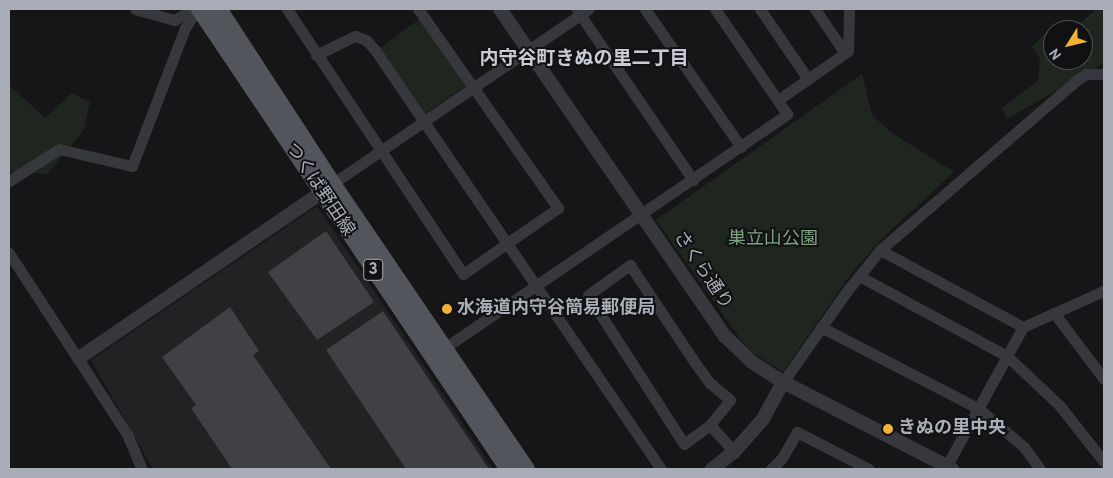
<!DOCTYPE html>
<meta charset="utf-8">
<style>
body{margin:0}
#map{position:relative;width:1113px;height:478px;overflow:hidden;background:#161618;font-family:Overpass,"Noto Sans JP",sans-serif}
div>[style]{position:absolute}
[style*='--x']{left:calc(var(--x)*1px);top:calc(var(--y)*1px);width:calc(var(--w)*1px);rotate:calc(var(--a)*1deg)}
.built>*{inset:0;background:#222225}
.green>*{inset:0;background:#1e261f}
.building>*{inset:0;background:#404145}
.minor>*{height:11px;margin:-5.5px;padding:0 5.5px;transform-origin:5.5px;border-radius:5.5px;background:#37383d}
.tertiary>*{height:14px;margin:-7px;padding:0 7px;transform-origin:7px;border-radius:7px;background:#37383d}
.primary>*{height:18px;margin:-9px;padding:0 9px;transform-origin:9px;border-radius:9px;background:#53555c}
.dots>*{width:14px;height:14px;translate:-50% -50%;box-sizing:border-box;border:2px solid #111113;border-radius:50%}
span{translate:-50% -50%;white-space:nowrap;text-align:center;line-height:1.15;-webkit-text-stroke:4px #111113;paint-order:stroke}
.shield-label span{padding:1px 4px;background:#111113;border:1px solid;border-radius:4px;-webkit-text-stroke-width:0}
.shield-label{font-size:16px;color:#a8adb8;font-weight:700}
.street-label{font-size:18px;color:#a8adb8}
.park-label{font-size:18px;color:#7fa381}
.poi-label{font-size:18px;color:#a8adb8;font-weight:700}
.left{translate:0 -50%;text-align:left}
.neighbourhood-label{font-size:19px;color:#c9ccd4;font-weight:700}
.frame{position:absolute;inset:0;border:10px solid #a8adb8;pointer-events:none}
.north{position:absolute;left:1043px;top:20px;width:50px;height:50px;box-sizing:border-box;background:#111113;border:1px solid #4d4f55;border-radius:50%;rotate:234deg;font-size:14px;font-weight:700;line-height:20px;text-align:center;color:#a8adb8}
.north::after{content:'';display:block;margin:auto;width:18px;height:22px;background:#f2b134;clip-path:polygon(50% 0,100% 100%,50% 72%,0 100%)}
</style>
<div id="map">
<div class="built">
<div style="clip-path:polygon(317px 206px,493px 469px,153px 469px,91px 360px)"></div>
</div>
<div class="green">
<div style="clip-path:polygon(evenodd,1096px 9px,1104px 9px,1104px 63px,1007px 119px,1002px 108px,1038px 81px,1040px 59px,1032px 47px,1054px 24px,1081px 23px,1096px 9px,1053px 30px,1083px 30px,1083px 60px,1053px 60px,1053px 30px)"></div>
<div style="clip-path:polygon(421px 18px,467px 85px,425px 114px,380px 48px)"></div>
<div style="clip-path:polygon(862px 74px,872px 115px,892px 133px,954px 172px,884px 237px,853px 271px,783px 372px,752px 352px,741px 340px,656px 220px)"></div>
<div style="clip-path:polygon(9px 85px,45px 118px,72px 93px,90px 102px,84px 130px,47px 174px,9px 172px)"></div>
</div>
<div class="building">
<div style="clip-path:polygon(326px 231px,374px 302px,317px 340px,268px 272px)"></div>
<div style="clip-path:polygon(230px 307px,259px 351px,253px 355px,331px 469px,232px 469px,191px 408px,196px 405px,162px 357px)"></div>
<div style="clip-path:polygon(383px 311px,489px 469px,406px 469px,326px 350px)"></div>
</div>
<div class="minor">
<div style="--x:135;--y:9;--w:41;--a:15.8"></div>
<div style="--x:174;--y:20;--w:23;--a:-29"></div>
<div style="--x:287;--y:9;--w:318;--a:56.4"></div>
<div style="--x:463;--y:274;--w:116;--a:-34.8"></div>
<div style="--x:558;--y:208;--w:243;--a:-125.1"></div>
<div style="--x:645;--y:9;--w:168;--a:55.2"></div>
<div style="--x:760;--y:9;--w:85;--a:55.6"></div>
<div style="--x:815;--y:9;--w:53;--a:55.7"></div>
<div style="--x:577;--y:10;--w:206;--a:55.7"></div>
<div style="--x:316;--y:55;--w:43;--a:-26"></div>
<div style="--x:355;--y:36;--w:12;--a:20"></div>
<div style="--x:366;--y:40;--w:13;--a:48"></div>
<div style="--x:375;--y:50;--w:507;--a:55.68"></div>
<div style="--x:778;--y:100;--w:85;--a:-35"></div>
<div style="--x:848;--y:51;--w:42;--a:-88.6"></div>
<div style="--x:9;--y:181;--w:59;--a:-32.6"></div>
<div style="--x:59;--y:149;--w:75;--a:13.1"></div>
<div style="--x:132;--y:166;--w:148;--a:-69"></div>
<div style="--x:185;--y:28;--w:22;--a:-58"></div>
<div style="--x:332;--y:184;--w:311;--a:-34.3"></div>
<div style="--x:880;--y:250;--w:162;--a:28.3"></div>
<div style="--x:1023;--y:327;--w:88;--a:-24.2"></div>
<div style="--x:1103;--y:291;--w:2;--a:63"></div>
<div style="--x:9;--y:253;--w:216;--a:56.9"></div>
<div style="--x:127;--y:434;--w:38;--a:67"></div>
<div style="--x:630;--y:265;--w:114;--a:56.4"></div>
<div style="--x:693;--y:360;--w:29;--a:54"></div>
<div style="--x:710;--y:383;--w:26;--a:40"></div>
<div style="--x:730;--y:400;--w:32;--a:129"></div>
<div style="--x:710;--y:425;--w:32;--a:144"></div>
<div style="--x:684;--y:444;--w:177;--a:-122.8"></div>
<div style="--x:588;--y:295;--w:52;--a:-35.5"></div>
<div style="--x:859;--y:276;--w:168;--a:28.4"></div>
<div style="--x:1007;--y:356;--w:73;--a:43.3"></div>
<div style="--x:1060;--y:406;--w:71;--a:51.8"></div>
<div style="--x:1054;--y:313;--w:83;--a:52.9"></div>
<div style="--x:821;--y:327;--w:178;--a:27.4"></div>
<div style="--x:979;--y:409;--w:59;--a:40.2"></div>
<div style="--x:1024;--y:447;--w:27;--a:54"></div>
<div style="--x:443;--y:349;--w:417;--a:-34.3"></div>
<div style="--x:787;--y:114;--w:127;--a:-124.4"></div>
<div style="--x:783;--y:382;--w:111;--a:-54.9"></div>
<div style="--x:847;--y:291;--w:53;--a:-51.2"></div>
<div style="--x:880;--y:250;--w:260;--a:-40.8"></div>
<div style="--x:1077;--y:80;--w:11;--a:-34"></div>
<div style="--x:1086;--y:74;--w:18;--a:0"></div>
<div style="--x:710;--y:425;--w:36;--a:48"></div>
<div style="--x:946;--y:467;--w:160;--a:-61.2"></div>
<div style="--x:771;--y:469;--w:16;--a:-45"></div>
<div style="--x:782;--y:458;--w:30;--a:-60"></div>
<div style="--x:797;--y:432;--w:81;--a:27.2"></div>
</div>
<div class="tertiary">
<div style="--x:500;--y:9;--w:397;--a:55.5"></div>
<div style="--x:725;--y:336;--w:37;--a:44"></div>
<div style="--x:752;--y:362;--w:37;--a:33"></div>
<div style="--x:783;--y:382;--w:190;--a:27.2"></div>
<div style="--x:79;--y:358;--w:293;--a:-34.3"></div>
<div style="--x:712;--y:469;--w:28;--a:-38"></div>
<div style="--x:734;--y:452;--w:44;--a:-48.7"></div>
<div style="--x:763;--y:419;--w:42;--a:-61.6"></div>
</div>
<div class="primary">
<div style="--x:200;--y:9;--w:554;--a:56.11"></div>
<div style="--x:218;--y:9;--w:209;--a:56.9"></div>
<div style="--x:332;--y:184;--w:345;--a:55.8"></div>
</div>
<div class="dots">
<div style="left:447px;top:309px;background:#f2b134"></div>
<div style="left:888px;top:429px;background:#f2b134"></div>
</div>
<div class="shield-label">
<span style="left:373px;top:270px">3</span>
</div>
<div class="street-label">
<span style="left:319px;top:190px;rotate:56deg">つくば野田線</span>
<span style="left:702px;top:271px;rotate:56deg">さくら通り</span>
</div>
<div class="park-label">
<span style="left:773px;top:240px">巣立山公園</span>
</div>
<div class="poi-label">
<span class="left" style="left:457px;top:309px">水海道内守谷簡易郵便局</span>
<span class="left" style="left:898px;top:429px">きぬの里中央</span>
</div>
<div class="neighbourhood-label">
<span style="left:584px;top:60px">内守谷町きぬの里二丁目</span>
</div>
<div class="frame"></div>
<div class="north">N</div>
</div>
